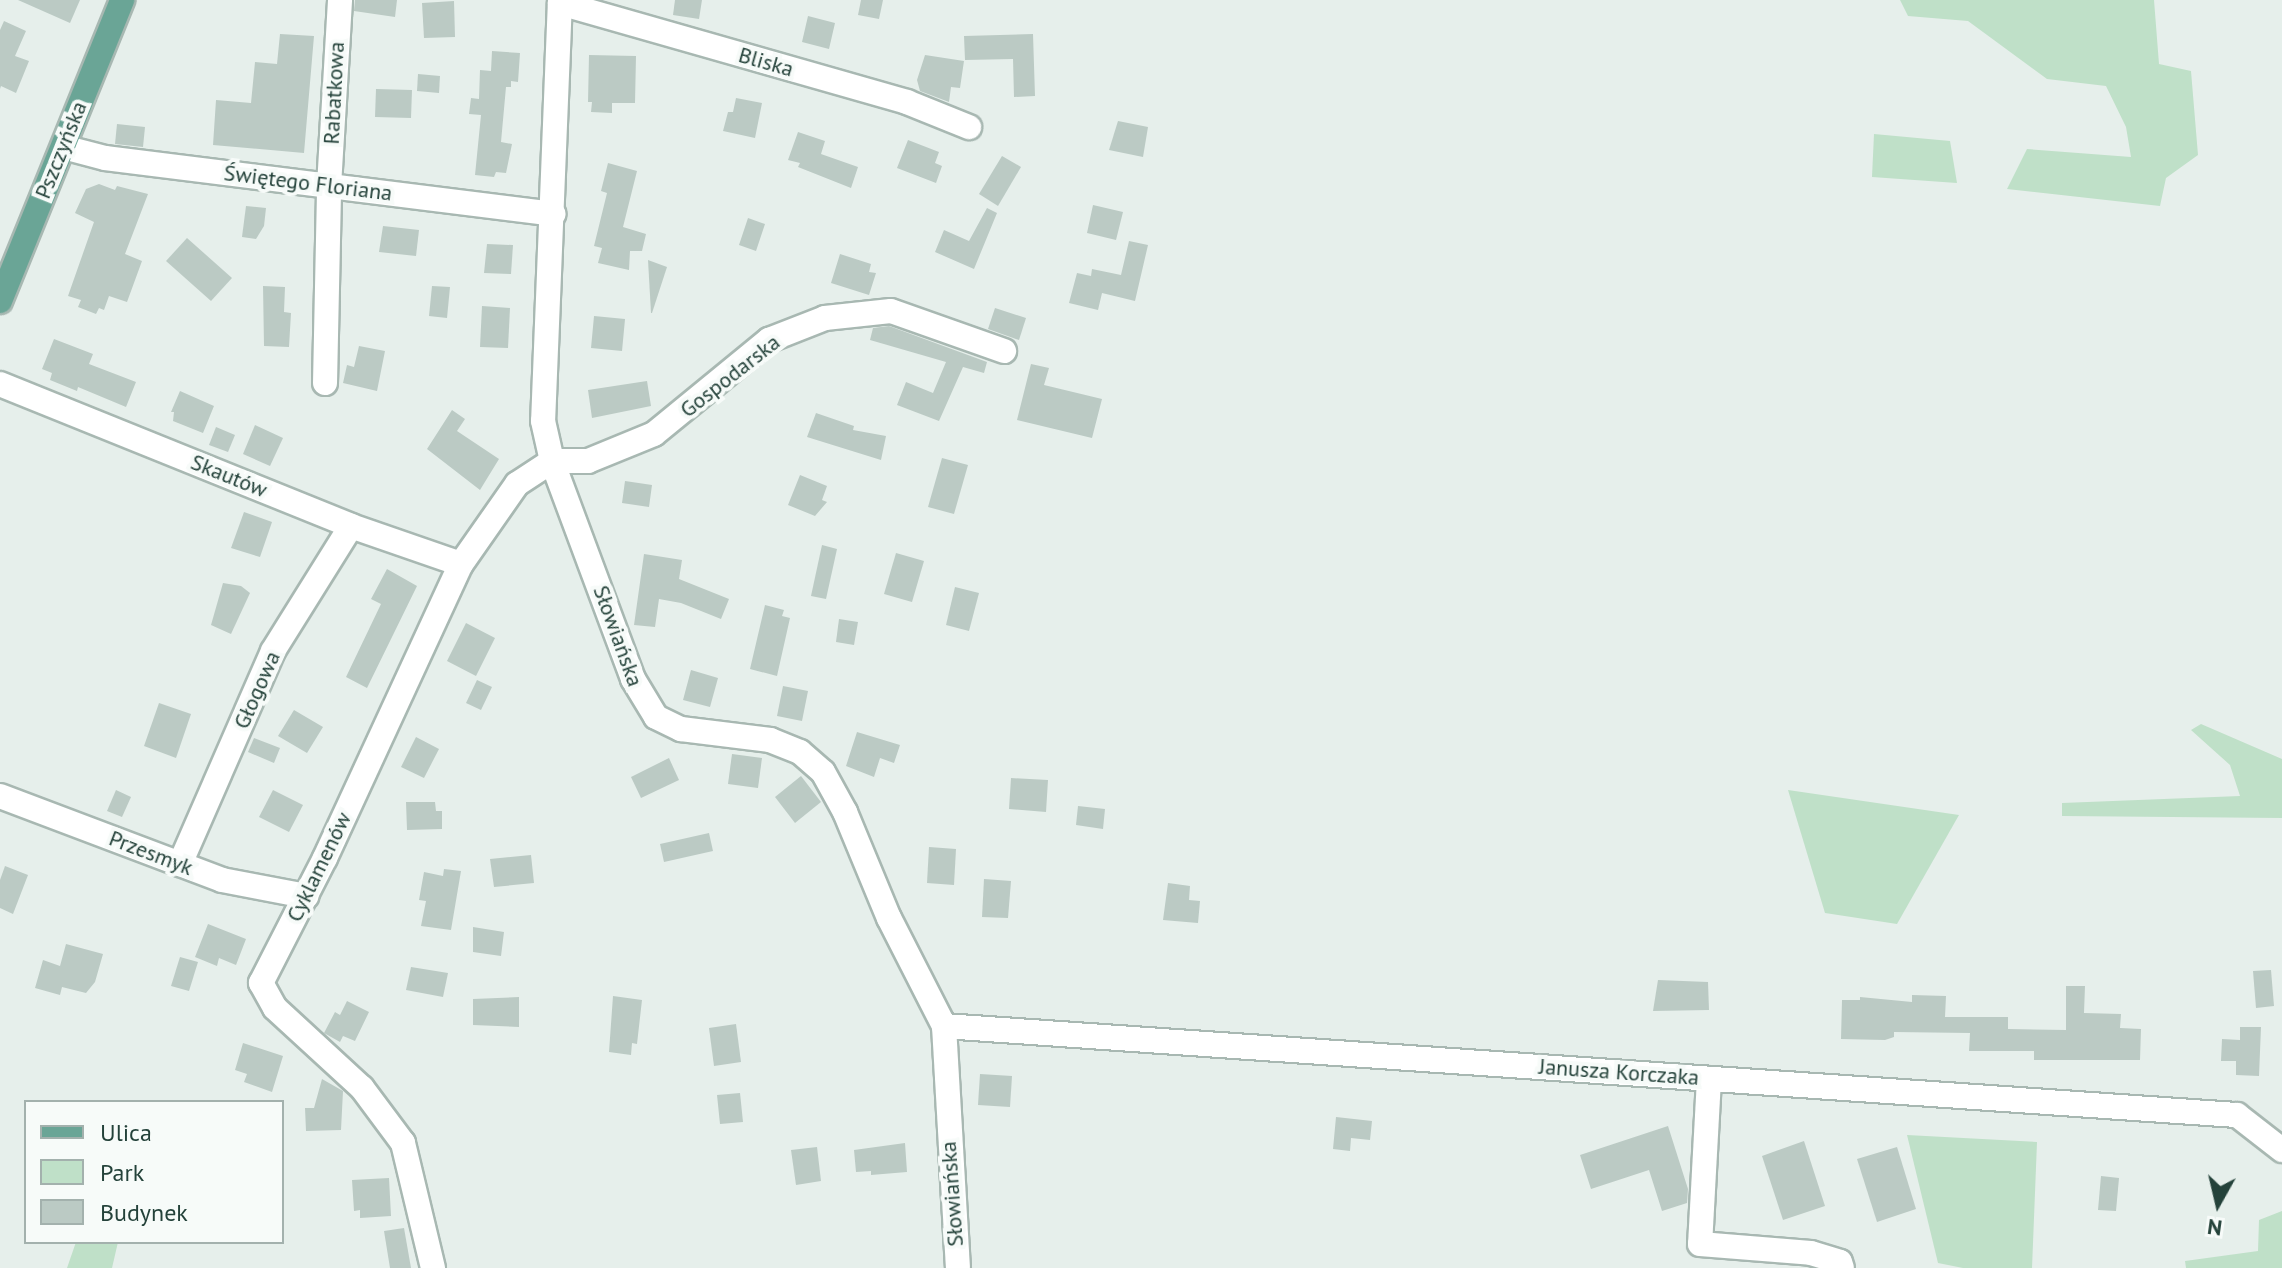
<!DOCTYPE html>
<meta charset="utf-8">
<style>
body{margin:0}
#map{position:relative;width:2282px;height:1268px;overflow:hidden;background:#e6efeb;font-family:"PT Sans",sans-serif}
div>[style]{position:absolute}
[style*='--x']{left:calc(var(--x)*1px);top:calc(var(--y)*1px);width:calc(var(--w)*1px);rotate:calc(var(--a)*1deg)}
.green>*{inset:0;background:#bfe0c8}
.building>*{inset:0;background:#bbcac4}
.roads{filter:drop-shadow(2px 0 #a8b8b2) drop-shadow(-2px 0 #a8b8b2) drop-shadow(0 2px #a8b8b2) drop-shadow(0 -2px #a8b8b2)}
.minor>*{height:24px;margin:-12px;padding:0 12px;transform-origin:12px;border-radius:12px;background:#fff}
.major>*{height:24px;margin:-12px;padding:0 12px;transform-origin:12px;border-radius:12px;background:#6aa596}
span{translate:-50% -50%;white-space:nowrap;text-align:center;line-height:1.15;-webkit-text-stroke:8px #f7fbf9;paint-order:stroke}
.street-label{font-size:22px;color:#24423a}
.legend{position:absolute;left:24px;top:1100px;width:260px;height:144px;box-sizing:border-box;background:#f7fbf9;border:2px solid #a3b1ad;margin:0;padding:10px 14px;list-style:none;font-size:24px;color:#24423a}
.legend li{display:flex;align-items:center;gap:16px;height:40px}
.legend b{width:40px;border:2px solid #a3b1ad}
.north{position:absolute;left:2178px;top:1164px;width:80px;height:80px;-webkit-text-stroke:6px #f7fbf9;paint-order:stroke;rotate:188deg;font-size:22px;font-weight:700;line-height:32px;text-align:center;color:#24423a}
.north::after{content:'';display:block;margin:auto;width:28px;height:36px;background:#24423a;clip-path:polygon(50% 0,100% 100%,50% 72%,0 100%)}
</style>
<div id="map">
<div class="green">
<div style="clip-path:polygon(1900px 0,2154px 0,2159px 64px,2191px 71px,2198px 155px,2166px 178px,2160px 206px,2007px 189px,2027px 149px,2131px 157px,2126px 127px,2106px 86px,2047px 79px,1968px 21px,1908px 16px)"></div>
<div style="clip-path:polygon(1874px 134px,1950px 141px,1957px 183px,1872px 177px)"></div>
<div style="clip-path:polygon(2201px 724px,2282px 759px,2282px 818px,2062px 816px,2062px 803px,2240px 796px,2230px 765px,2191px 730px)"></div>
<div style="clip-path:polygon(1788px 790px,1959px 815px,1897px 924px,1825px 913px)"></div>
<div style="clip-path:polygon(1907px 1135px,2037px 1142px,2032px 1268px,1963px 1268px,1938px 1263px)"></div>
<div style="clip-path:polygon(2282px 1211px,2282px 1268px,2186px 1268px,2185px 1261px,2258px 1251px,2259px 1220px)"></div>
<div style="clip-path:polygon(76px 1242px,118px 1242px,112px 1268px,67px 1268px)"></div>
</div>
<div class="building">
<div style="clip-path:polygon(18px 0,80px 0,70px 23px)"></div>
<div style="clip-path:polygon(355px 0,397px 0,395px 17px,354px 11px)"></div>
<div style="clip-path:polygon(675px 0,702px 0,699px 19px,673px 15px)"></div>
<div style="clip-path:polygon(861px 0,883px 0,879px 19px,858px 15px)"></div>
<div style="clip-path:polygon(454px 1px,455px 37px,424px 38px,422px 3px)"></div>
<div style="clip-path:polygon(808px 16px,835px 23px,829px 49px,802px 42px)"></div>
<div style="clip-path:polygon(4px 21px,26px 31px,15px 56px,29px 61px,16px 93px,1px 86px,0 89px,0 30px)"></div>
<div style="clip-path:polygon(280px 34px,314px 36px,304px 153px,213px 145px,216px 100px,251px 103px,255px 62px,277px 64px)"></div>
<div style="clip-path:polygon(1033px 34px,1035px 96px,1014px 97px,1013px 59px,965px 60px,964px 36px)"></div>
<div style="clip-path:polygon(492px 51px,520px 53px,518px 82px,511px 81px,511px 87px,506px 87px,501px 142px,512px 144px,506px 173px,496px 172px,494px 177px,475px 175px,481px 115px,469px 114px,471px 98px,479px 99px,480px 70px,491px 71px)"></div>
<div style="clip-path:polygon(589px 55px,636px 56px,635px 103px,612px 103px,612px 113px,591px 112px,592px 102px,588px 102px)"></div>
<div style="clip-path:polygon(925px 55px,964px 61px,960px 88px,951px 87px,949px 102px,920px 91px,917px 80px)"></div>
<div style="clip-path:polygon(418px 74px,440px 76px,439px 93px,417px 91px)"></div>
<div style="clip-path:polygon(376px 89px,412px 90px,411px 118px,375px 117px)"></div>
<div style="clip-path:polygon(736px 98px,762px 103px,755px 138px,723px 131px,728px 112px,733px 112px)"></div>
<div style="clip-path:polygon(1118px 121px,1148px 127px,1143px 157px,1109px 150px)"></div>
<div style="clip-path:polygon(117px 124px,145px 127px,143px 147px,115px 144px)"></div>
<div style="clip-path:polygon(798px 132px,825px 141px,821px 154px,858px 167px,851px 188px,798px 167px,800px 163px,788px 160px)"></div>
<div style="clip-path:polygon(908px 140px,939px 152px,935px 163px,942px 166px,936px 183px,897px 168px)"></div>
<div style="clip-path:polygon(1002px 156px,1021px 167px,998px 206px,979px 194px)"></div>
<div style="clip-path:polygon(608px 163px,637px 171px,623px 227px,646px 234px,642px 251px,630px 251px,629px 270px,598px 263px,602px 248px,594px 246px,607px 193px,601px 191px)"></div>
<div style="clip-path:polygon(99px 184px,115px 190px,117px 186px,148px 194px,125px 254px,142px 261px,127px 302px,109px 296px,104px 310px,99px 308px,96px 314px,78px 307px,81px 300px,68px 296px,94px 222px,75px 213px,86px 189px)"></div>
<div style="clip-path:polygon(1093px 205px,1123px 212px,1116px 240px,1087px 233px)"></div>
<div style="clip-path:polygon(246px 206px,266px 208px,264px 226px,256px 239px,242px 237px)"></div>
<div style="clip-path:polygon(987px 208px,997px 213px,974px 269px,935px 252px,944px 230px,969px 241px)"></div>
<div style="clip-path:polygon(748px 218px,765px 224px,756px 251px,739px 245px)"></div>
<div style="clip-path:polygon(383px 226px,419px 230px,416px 256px,379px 252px)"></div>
<div style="clip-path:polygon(187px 238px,232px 278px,211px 301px,166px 261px)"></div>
<div style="clip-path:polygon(1129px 241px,1148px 245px,1135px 301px,1102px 293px,1098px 310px,1069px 303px,1077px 273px,1091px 276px,1092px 269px,1121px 275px)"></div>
<div style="clip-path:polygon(487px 244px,513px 245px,511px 274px,484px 273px)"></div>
<div style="clip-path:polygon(840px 254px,871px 264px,869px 272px,876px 273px,869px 295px,831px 283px)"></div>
<div style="clip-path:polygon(648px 260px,667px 267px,652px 313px,651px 313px)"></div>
<div style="clip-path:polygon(263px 286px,285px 287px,284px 312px,291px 313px,289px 347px,264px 346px)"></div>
<div style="clip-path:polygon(432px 286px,450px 287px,447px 318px,429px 316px)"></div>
<div style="clip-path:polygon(482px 306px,510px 308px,508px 348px,480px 347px)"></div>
<div style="clip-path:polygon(995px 308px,1026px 318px,1019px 340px,988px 329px)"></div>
<div style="clip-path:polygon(594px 316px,625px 319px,622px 351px,591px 348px)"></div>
<div style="clip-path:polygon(889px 326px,987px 362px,984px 373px,963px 367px,939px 421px,897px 405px,906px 382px,933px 393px,946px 362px,870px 340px,873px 328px)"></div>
<div style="clip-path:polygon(54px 339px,93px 354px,89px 364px,136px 382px,126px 407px,78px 387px,77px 391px,50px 380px,52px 373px,42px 369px)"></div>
<div style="clip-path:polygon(359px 346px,385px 351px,377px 391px,343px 383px,347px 365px,354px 367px)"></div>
<div style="clip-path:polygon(1031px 364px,1049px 368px,1044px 385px,1102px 399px,1092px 438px,1017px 420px)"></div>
<div style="clip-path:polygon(647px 381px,651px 406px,592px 418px,588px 390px)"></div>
<div style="clip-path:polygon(180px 391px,214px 406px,203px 433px,173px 421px,174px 412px,171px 412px)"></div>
<div style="clip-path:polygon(452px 410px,465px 419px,457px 431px,499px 459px,480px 490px,427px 449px)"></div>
<div style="clip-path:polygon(816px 413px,854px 426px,853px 430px,886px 436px,881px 460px,807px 437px)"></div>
<div style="clip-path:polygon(255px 425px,283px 438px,270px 466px,243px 454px)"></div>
<div style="clip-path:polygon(216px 427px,235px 435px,228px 452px,209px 445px)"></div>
<div style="clip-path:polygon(942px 458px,968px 465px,954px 514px,928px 507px)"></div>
<div style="clip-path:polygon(800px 475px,827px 486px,822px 500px,827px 502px,815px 516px,788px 505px)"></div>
<div style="clip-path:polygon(625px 481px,652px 485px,649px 507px,622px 503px)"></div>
<div style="clip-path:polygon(244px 512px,272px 522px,260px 557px,231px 548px)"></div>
<div style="clip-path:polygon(822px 545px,837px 549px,826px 599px,811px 596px)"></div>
<div style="clip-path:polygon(896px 553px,924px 561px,912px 602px,884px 594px)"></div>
<div style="clip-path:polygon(644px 554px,682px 560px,679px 579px,729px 599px,721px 619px,681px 603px,659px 599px,655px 627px,634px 625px)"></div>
<div style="clip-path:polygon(387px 569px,417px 586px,367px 688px,346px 677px,381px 604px,371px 599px)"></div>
<div style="clip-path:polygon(223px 583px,241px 586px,250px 593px,231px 634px,211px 625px)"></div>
<div style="clip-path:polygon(955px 587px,979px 593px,969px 631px,946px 625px)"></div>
<div style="clip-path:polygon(765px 605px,784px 610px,782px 616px,790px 618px,777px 676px,750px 669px)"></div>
<div style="clip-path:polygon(839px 619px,858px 622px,854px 645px,836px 642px)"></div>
<div style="clip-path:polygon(466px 623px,495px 638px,476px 676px,447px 661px)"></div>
<div style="clip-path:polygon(691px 670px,718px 678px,710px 707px,683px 700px)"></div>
<div style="clip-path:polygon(477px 680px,492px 687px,481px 710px,466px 703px)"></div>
<div style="clip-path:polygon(783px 686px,808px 691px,802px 721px,777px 716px)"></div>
<div style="clip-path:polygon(159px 703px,191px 714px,176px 758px,144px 746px)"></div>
<div style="clip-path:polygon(294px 710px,323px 727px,307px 753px,278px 736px)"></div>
<div style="clip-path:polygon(857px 732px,900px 745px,894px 763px,880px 758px,874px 777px,846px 766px)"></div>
<div style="clip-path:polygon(416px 737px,439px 749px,424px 778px,401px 767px)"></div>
<div style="clip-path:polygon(254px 738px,280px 748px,274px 763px,248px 752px)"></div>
<div style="clip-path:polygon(732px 754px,762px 758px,758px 788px,728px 784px)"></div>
<div style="clip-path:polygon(669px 758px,679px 780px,641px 798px,631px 777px)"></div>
<div style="clip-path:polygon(801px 776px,821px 802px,795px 823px,775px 797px)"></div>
<div style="clip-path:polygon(1011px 778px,1048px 780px,1046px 812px,1009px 809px)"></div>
<div style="clip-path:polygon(116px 790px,131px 797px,122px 817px,107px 811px)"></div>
<div style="clip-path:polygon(273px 790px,303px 805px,289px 832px,259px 817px)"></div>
<div style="clip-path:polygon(406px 802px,435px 802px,436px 811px,442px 811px,442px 829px,407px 830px)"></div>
<div style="clip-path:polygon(1078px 806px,1105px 809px,1103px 829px,1076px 825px)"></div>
<div style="clip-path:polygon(709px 833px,713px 851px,664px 862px,660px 844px)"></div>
<div style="clip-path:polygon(929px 847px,956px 849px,954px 885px,927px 883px)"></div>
<div style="clip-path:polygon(531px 855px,534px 883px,494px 887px,490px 859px)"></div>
<div style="clip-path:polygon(5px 866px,28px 875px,13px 914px,0 908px,0 880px)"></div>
<div style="clip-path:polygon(444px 869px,461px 871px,451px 930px,421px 926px,426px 901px,419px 900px,424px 872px,443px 876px)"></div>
<div style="clip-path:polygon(984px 879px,1011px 881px,1008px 918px,982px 917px)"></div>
<div style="clip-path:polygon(1168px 883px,1190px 886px,1189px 900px,1200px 901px,1198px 923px,1163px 920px)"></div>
<div style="clip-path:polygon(208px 924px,246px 939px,236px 965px,219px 958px,217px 966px,195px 957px)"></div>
<div style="clip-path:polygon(473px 927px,504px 932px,501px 956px,473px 952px)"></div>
<div style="clip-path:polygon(66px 944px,103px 954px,95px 982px,86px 993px,62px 987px,60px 995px,35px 988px,43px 960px,60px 966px)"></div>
<div style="clip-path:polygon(180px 957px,198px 962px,189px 991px,171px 986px)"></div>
<div style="clip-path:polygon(411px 967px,448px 973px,443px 997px,406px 990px)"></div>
<div style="clip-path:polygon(2271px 970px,2274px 1006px,2256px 1008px,2253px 971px)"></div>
<div style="clip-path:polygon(1658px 980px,1708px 982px,1709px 1010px,1653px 1011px)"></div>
<div style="clip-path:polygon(2066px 986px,2085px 986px,2084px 1013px,2121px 1014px,2120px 1028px,2141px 1029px,2140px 1060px,2034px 1060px,2034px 1051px,1969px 1051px,1970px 1033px,1894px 1032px,1894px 1037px,1885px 1040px,1841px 1039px,1842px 1000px,1860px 1000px,1860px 997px,1912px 1002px,1912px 995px,1946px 996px,1945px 1017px,2008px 1017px,2008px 1029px,2066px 1030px)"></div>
<div style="clip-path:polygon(613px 996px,642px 1000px,637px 1044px,632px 1043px,631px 1055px,609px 1052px)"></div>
<div style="clip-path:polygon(519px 997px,519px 1027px,473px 1025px,473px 999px)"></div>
<div style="clip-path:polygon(347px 1001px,369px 1012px,355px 1041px,343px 1036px,340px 1042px,324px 1033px,335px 1012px,340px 1015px)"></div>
<div style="clip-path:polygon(736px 1024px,741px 1062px,714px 1066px,709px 1028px)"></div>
<div style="clip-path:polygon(2240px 1027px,2261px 1027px,2259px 1076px,2236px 1075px,2236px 1061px,2221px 1061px,2222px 1039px,2240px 1040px)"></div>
<div style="clip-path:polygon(243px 1043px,283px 1056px,272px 1092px,244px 1082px,247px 1074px,235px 1070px)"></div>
<div style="clip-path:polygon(980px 1074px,1012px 1076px,1010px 1107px,978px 1105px)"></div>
<div style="clip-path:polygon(322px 1079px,343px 1091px,341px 1130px,306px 1131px,305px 1108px,314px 1108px)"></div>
<div style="clip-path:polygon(740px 1093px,743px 1122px,720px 1124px,717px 1095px)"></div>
<div style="clip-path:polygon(1336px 1117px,1372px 1121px,1370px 1140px,1351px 1138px,1350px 1151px,1333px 1149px)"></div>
<div style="clip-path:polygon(1668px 1126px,1688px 1189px,1687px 1203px,1662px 1211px,1649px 1170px,1591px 1189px,1580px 1155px)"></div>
<div style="clip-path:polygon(1804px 1141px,1825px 1206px,1783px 1220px,1762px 1156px)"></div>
<div style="clip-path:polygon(905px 1143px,907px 1172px,871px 1175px,871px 1171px,856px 1172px,854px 1150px)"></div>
<div style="clip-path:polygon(817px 1147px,821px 1181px,796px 1185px,791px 1150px)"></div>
<div style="clip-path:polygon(1897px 1147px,1916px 1209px,1877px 1222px,1857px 1159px)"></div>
<div style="clip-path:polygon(2101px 1176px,2119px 1178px,2116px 1211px,2098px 1210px)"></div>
<div style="clip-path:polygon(389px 1178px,391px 1216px,360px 1218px,360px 1210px,354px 1211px,352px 1180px)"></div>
<div style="clip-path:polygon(404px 1228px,411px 1268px,390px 1268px,384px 1231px)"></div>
</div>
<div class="roads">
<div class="minor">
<div style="--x:560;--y:0;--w:421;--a:92.3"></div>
<div style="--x:543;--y:421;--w:41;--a:77.3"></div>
<div style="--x:552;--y:461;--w:233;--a:69.6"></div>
<div style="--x:633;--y:679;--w:44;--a:58.8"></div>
<div style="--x:656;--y:717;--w:28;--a:26"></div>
<div style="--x:681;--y:729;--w:90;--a:7"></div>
<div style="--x:770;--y:740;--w:32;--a:22"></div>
<div style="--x:800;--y:752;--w:30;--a:41"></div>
<div style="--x:823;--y:772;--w:46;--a:61.2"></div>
<div style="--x:845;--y:812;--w:115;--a:67.5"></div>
<div style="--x:889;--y:918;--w:121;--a:63"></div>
<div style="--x:944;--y:1026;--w:242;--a:86.7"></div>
<div style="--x:560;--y:3;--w:361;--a:15.9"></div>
<div style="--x:907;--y:102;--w:67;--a:22"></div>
<div style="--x:63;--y:147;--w:43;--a:14.7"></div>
<div style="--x:105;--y:158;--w:452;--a:7.1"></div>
<div style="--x:325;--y:383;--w:197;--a:-88.8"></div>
<div style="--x:329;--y:186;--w:186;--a:-86.6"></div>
<div style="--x:0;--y:384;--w:379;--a:22"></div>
<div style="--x:351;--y:526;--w:116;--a:19.1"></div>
<div style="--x:0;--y:796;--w:237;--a:20.7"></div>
<div style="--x:222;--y:880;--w:86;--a:10.8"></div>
<div style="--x:180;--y:864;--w:232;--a:-66.4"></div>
<div style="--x:273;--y:651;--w:147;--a:-58"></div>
<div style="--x:944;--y:1026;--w:1296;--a:3.94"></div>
<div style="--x:2237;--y:1115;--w:57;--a:37.9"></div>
<div style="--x:1709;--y:1079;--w:165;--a:93.1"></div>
<div style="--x:1700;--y:1244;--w:111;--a:4.6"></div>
<div style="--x:1811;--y:1253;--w:30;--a:17"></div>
<div style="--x:1840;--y:1262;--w:6;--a:72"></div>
<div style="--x:433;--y:1268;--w:129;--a:-103.5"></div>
<div style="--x:403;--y:1143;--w:69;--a:-126.7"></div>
<div style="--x:362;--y:1088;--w:118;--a:-137.4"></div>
<div style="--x:275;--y:1008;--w:29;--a:-119"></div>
<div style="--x:261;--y:983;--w:140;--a:-62.9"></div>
<div style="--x:325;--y:858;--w:324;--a:-65.2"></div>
<div style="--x:461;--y:564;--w:98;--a:-55"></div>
<div style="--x:517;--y:484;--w:42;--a:-33.3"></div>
<div style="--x:552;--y:461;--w:36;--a:0"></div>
<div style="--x:588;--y:461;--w:71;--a:-22.2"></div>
<div style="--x:654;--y:434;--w:149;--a:-39.3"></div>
<div style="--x:769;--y:340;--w:60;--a:-21.4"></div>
<div style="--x:825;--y:318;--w:66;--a:-6.1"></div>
<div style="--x:891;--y:311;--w:120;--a:19.5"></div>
</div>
<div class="major">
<div style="--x:0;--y:301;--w:325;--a:-67.9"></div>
</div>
</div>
<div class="street-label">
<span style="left:766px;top:62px;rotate:16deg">Bliska</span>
<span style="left:334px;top:93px;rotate:-87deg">Rabatkowa</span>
<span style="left:61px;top:150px;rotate:-68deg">Pszczyńska</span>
<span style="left:308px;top:183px;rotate:7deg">Świętego Floriana</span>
<span style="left:730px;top:376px;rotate:-38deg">Gospodarska</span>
<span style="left:229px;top:476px;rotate:22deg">Skautów</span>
<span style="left:618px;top:636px;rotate:70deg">Słowiańska</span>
<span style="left:257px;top:690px;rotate:-66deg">Głogowa</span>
<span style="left:151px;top:853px;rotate:21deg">Przesmyk</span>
<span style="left:319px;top:867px;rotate:-64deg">Cyklamenów</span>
<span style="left:1619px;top:1072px;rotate:4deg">Janusza Korczaka</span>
<span style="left:952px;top:1194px;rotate:-94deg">Słowiańska</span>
</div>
<ul class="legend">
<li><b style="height:10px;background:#6aa596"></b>Ulica</li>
<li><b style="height:22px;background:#bfe0c8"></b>Park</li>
<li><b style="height:22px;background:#bbcac4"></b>Budynek</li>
</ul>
<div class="north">N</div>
</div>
